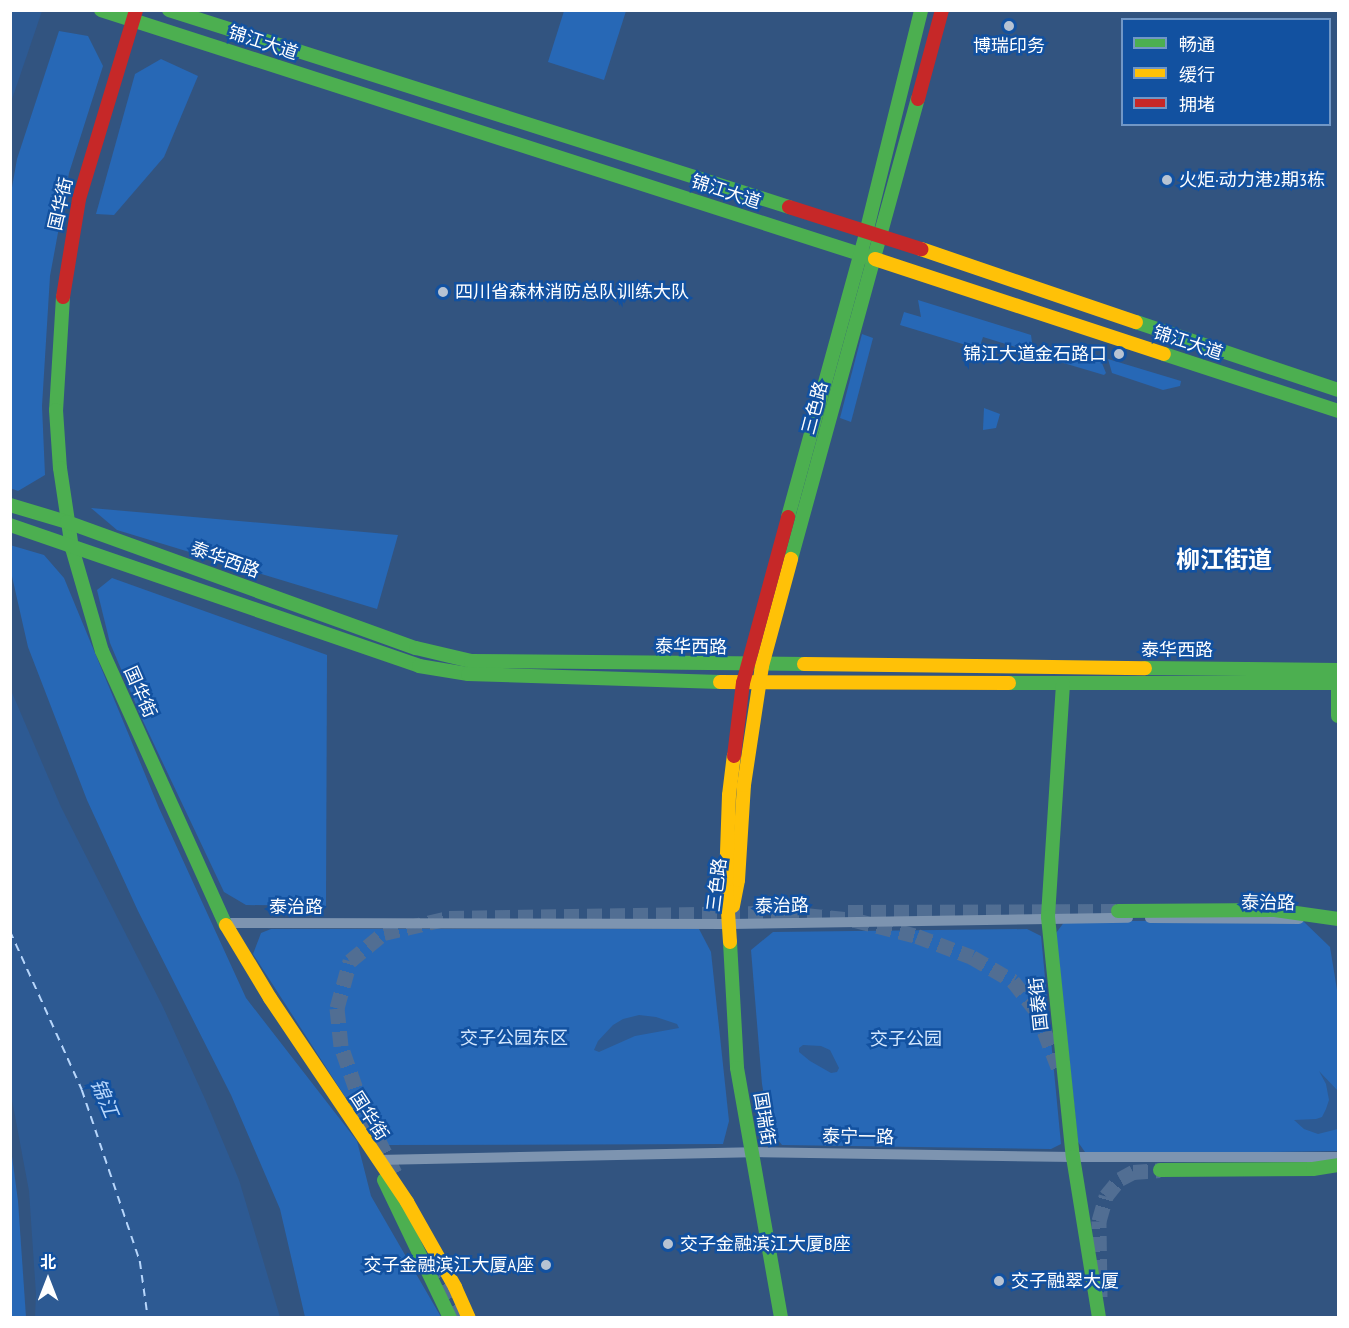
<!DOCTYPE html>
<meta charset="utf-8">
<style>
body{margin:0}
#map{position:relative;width:1349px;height:1328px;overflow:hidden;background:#325480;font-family:"PT Sans Narrow","Noto Sans SC",sans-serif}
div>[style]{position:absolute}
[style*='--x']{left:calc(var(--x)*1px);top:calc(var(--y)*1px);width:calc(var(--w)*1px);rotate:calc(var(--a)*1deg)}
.green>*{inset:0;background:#2768b6}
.water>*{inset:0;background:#2d5a93}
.ferry>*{height:1.5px;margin-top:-0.75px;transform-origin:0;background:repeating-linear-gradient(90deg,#b7d6fb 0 8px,transparent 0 14px)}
.secondary-tunnel>*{height:15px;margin-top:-7.5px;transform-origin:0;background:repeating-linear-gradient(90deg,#516e93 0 15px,transparent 0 23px)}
.street>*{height:10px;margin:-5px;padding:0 5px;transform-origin:5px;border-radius:5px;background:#7d94b0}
.fast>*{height:14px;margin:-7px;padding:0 7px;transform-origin:7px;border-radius:7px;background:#4caf50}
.slow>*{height:14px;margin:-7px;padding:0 7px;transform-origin:7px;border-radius:7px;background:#ffc107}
.jam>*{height:14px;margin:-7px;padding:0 7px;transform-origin:7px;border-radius:7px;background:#c62828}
.dots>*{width:16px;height:16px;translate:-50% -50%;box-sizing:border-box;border:3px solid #1251a0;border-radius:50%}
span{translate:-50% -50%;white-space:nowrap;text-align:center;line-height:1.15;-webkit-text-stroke:5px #1251a0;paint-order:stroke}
.street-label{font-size:18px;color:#fff}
.poi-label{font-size:18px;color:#fff}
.left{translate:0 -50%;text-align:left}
.right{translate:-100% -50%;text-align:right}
.park-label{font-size:18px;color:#d3e7fe}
.water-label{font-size:20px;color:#b7d6fb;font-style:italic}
.district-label{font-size:24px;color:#fff;font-weight:700}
.frame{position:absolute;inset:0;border:12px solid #fff;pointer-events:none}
.legend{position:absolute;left:1121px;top:18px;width:210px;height:108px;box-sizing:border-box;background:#1251a0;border:2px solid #7197c6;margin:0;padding:8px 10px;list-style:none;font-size:18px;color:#fff}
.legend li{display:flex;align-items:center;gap:12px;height:30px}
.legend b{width:30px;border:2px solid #7197c6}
.north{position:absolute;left:18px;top:1250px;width:60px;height:60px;-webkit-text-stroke:4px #1251a0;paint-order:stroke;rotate:0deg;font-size:16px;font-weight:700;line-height:24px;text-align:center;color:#fff}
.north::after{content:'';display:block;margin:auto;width:21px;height:27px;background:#fff;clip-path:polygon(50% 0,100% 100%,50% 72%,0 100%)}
</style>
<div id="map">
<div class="green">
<div style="clip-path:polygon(564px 11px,626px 11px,604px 80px,548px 62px)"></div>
<div style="clip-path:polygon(59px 31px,88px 36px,103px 66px,69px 173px,50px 276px,42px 406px,45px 475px,18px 491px,10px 488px,11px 193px,17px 159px)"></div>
<div style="clip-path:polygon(161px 59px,198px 76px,164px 157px,114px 215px,96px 214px,135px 74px)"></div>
<div style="clip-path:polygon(918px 300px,1031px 335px,1033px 349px,1032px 352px,983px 337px,979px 349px,900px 325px,904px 312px,921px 317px)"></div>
<div style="clip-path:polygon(862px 334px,873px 338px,851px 422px,840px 418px)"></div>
<div style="clip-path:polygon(1061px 344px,1099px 356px,1106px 373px,1104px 375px,1050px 359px,1049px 355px)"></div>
<div style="clip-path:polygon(1108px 359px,1181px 381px,1180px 386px,1163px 390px,1112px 373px)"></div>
<div style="clip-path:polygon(984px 408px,1000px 414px,996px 428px,983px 430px)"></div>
<div style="clip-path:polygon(91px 508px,398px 535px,377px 609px,117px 530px)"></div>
<div style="clip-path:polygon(10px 545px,44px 555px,64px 578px,159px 808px,246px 998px,357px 1141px,371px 1196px,441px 1317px,305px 1317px,280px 1209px,231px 1095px,138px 911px,87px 800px,28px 647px,11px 572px)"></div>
<div style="clip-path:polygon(112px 578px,327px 655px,326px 906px,246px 905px,224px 892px,143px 721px,110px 643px,97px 590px)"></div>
<div style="clip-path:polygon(1065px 921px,1303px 921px,1330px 947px,1338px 996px,1338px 1151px,1087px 1155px,1078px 1142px,1056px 933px)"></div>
<div style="clip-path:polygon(271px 929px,699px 929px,711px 952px,729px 1121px,723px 1144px,383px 1145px,362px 1123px,253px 954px,261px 933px)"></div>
<div style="clip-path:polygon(1027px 929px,1041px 936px,1061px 1144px,1051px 1149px,782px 1145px,770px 1130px,762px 1084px,751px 950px,773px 932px)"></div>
<div style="clip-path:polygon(11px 1149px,18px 1201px,26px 1317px,11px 1317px)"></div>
</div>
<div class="water">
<div style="clip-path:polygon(11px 10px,42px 11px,11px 102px,10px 11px)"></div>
<div style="clip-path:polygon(10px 688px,61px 807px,163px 1007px,205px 1099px,239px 1180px,280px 1317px,35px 1317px,36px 1294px,29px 1191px,10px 1089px)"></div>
<div style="clip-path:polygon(639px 1015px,656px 1017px,677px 1024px,679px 1028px,635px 1036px,599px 1052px,594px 1050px,598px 1041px,613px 1025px,623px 1019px)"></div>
<div style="clip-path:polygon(803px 1045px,821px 1046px,830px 1050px,839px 1068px,837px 1072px,831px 1073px,810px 1061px,799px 1052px,799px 1048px)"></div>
<div style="clip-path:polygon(1319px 1071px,1338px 1091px,1338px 1129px,1318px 1134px,1304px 1129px,1294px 1120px,1316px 1119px,1322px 1117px,1326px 1109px,1329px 1100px,1326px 1084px)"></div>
</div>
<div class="ferry">
<div style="--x:10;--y:931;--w:175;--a:65.6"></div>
<div style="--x:82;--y:1090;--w:181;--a:71.3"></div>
<div style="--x:140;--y:1261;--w:58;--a:82"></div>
</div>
<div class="secondary-tunnel">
<div style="--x:848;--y:912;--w:270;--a:-0.2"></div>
<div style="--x:395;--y:1173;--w:72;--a:-116.6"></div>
<div style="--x:363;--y:1109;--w:67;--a:-109.2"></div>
<div style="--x:341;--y:1046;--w:38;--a:-96"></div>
<div style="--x:337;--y:1008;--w:49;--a:-74.5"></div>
<div style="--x:350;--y:961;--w:44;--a:-39.5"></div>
<div style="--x:384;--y:933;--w:67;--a:-13"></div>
<div style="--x:449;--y:918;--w:335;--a:-0.9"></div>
<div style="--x:784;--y:913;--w:71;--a:5.6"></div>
<div style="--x:855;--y:920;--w:64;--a:14.5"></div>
<div style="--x:917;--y:936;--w:59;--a:20.9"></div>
<div style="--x:972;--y:957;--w:48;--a:30.3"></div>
<div style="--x:1013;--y:981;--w:37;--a:52"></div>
<div style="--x:1036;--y:1010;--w:66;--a:68.8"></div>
<div style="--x:435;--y:1263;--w:60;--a:66.4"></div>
<div style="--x:1100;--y:1297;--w:76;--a:-90.8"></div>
<div style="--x:1099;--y:1221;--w:26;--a:-74"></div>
<div style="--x:1106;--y:1196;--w:22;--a:-51"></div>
<div style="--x:1120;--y:1179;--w:15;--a:-28"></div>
<div style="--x:1133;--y:1172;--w:27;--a:-4"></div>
</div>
<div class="street">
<div style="--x:1150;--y:918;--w:149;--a:0.4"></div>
<div style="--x:225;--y:923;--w:505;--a:0.11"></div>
<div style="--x:730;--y:924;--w:398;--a:-0.9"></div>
<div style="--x:377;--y:1160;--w:374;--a:-1.2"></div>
<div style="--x:751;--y:1152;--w:322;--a:0.9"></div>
<div style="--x:1073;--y:1157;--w:265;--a:0"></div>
</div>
<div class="fast">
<div style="--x:101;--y:10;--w:813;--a:17.83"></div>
<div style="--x:169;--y:10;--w:651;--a:17.63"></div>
<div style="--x:63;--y:297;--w:113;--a:93.5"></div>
<div style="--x:56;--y:410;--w:58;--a:86.1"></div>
<div style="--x:60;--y:468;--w:81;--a:81.5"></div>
<div style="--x:72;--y:548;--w:107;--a:73.8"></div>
<div style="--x:102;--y:651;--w:301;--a:65.7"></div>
<div style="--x:1136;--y:322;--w:213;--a:18.6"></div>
<div style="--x:1164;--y:354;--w:183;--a:18.1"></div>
<div style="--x:10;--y:505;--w:59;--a:16.6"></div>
<div style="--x:67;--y:522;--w:371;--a:19.9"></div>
<div style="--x:416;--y:648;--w:57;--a:13.3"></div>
<div style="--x:471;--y:661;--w:333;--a:0.5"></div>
<div style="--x:788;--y:517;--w:295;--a:-74.6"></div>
<div style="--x:866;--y:233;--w:230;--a:-76.1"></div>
<div style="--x:10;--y:525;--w:433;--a:19"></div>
<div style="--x:419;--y:666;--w:50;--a:9.3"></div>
<div style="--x:468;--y:674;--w:252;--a:1.8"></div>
<div style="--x:791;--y:559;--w:477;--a:-74.6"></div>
<div style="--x:1145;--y:668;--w:193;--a:0.6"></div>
<div style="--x:1338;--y:678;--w:38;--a:90"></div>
<div style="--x:1009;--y:683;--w:329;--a:0"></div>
<div style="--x:1063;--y:684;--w:233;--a:93.7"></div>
<div style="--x:1048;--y:917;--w:241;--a:84.1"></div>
<div style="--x:1073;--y:1157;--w:163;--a:80.8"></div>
<div style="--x:1118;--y:911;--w:157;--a:-0.4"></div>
<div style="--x:1275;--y:910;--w:64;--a:8.1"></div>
<div style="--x:730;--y:942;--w:126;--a:86.8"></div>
<div style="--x:737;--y:1068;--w:254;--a:80"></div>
<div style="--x:1160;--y:1170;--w:153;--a:-0.4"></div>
<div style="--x:1313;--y:1169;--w:25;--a:-9"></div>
<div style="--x:384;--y:1180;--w:153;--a:64.4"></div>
</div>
<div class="slow">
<div style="--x:921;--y:249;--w:227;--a:18.8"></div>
<div style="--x:875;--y:259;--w:304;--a:18.2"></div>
<div style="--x:804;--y:664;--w:341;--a:0.7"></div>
<div style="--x:720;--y:682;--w:289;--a:0.2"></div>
<div style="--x:733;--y:906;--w:26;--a:-79"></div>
<div style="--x:738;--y:880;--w:95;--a:-86.4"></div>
<div style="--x:744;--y:785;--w:120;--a:-81.4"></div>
<div style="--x:762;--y:666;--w:111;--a:-74.8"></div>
<div style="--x:226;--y:925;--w:85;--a:58.9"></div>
<div style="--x:270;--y:998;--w:246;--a:56.1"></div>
<div style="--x:407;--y:1202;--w:98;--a:60.5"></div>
<div style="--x:455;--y:1287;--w:34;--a:66"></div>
<div style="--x:730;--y:942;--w:61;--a:-93.8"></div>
<div style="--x:726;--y:881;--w:86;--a:-88"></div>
<div style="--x:729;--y:795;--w:39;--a:-83"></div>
</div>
<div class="jam">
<div style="--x:918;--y:99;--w:92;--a:-74.9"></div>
<div style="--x:789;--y:207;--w:139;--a:17.7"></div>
<div style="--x:63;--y:297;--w:99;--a:-80.7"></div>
<div style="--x:79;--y:199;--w:197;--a:-73.2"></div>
<div style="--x:734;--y:756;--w:74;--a:-83"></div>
<div style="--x:743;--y:683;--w:172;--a:-74.8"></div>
</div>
<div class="dots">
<div style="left:1009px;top:26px;background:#b7c3d3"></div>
<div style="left:1167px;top:180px;background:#b7c3d3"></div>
<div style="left:443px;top:292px;background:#b7c3d3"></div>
<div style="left:1119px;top:354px;background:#b7c3d3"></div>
<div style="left:668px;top:1244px;background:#b7c3d3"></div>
<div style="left:546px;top:1265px;background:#b7c3d3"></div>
<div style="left:999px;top:1281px;background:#b7c3d3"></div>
</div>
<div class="street-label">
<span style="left:263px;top:43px;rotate:18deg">锦江大道</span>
<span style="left:726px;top:192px;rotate:18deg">锦江大道</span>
<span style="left:61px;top:204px;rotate:-77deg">国华街</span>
<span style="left:1188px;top:343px;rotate:18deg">锦江大道</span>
<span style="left:815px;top:408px;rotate:-75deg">三色路</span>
<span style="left:225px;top:560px;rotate:20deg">泰华西路</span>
<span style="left:691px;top:647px;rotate:1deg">泰华西路</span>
<span style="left:1177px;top:650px">泰华西路</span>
<span style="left:140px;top:692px;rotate:66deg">国华街</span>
<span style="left:717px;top:885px;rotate:-83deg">三色路</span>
<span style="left:1268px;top:903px;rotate:1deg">泰治路</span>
<span style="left:782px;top:906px;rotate:-1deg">泰治路</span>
<span style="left:296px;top:907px">泰治路</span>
<span style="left:1039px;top:1004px;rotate:-96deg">国泰街</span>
<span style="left:369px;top:1116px;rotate:57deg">国华街</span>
<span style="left:764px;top:1119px;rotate:81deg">国瑞街</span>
<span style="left:858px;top:1137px;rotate:1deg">泰宁一路</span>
</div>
<div class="poi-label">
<span style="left:1009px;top:46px">博瑞印务</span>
<span class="left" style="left:1179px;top:180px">火炬·动力港2期3栋</span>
<span class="left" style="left:455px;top:292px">四川省森林消防总队训练大队</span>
<span class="right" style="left:1107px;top:354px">锦江大道金石路口</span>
<span class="left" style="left:680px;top:1244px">交子金融滨江大厦B座</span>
<span class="right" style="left:534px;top:1265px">交子金融滨江大厦A座</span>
<span class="left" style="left:1011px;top:1281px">交子融翠大厦</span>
</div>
<div class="park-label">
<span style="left:514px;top:1038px">交子公园东区</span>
<span style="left:906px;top:1039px">交子公园</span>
</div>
<div class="water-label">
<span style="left:104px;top:1098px;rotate:67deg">锦江</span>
</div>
<div class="district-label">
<span style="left:1224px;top:560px">柳江街道</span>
</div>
<div class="frame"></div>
<ul class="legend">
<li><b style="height:8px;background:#4caf50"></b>畅通</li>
<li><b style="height:8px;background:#ffc107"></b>缓行</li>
<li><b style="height:8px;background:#c62828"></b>拥堵</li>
</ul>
<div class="north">北</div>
</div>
